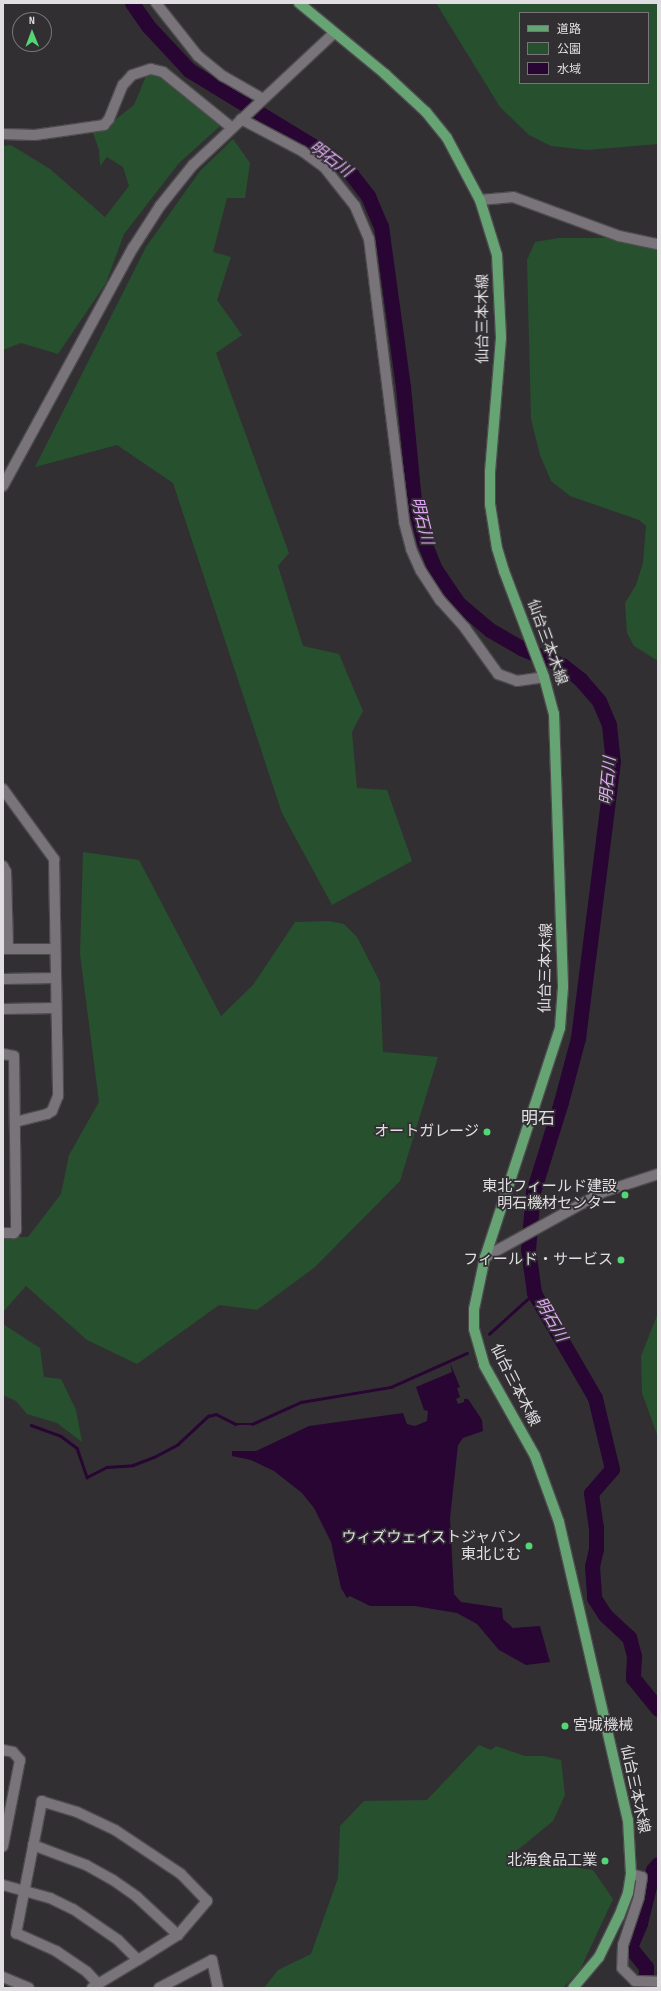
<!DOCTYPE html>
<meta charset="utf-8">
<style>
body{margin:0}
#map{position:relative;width:661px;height:1991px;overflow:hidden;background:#322f33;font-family:"Sofia Sans Condensed","Noto Sans JP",sans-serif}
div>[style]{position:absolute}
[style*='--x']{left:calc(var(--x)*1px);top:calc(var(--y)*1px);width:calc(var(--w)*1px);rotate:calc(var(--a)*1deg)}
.green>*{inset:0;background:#26502e}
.water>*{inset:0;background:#280533}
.stream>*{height:2.5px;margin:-1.25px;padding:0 1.25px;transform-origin:1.25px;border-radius:1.25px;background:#280533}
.river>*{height:15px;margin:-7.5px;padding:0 7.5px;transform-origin:7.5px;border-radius:7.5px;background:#280533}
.roads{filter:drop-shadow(1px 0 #4d4b4e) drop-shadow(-1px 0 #4d4b4e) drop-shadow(0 1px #4d4b4e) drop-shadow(0 -1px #4d4b4e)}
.minor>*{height:10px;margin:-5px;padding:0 5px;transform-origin:5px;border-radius:5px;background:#787479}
.major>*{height:10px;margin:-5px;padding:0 5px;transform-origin:5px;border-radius:5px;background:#66a474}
.dots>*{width:11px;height:11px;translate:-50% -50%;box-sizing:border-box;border:2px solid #322f33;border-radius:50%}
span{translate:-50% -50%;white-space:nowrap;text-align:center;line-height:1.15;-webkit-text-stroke:3.5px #322f33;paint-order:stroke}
.street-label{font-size:15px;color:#e0dee1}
.poi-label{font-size:15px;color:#e0dee1}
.right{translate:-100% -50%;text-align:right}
.left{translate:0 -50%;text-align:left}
.water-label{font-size:16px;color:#e0a8f4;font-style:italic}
.quarter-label{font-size:17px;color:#e0dee1}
.frame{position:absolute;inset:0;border:4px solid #e0dee1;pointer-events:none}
.legend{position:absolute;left:519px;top:12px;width:130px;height:72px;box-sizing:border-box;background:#322f33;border:1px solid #787579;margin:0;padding:5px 7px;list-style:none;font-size:12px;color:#e0dee1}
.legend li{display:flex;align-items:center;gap:8px;height:20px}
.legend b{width:20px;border:1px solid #787579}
.north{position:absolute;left:12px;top:12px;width:40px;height:40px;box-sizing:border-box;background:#322f33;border:1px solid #787579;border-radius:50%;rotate:359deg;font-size:11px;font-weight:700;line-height:16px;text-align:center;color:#e0dee1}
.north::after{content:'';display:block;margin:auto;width:14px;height:18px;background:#53d673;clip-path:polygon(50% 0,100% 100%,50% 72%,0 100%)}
</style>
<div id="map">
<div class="green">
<div style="clip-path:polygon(evenodd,436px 3px,658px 3px,658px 144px,587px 150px,551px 146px,529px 135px,500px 107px,436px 3px,520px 13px,648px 13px,648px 83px,520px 83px,520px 13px)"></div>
<div style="clip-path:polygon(156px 73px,165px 78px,220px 126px,179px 163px,124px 234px,106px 283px,58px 354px,21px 343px,3px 350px,3px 146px,11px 145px,50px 169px,105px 217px,129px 186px,123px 167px,107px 157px,100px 166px,99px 150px,93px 133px,106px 127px,134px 105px,146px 76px)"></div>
<div style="clip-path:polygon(233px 139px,250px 163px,245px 198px,227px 198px,213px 252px,231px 257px,217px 300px,242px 335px,216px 353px,289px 553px,278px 566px,303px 646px,339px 654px,363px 711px,352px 732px,357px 788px,387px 790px,412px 861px,332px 905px,282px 813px,173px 483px,117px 445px,35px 467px,146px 247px,200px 171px)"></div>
<div style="clip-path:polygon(559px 238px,633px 238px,658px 242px,658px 661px,634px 646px,627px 633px,625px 603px,636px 585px,643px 563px,646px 526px,639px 520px,570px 496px,551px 481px,540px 455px,531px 419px,527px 260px,535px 242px)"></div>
<div style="clip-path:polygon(83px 852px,139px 860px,221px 1016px,253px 985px,295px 922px,328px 921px,344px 924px,357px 937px,380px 982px,383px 1052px,438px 1057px,400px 1181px,315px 1267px,257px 1310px,219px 1305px,137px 1364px,87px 1340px,26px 1286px,3px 1312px,3px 1237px,28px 1237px,61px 1194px,69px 1155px,99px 1102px,80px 954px)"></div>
<div style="clip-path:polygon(658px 1313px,658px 1437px,642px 1393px,641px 1356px)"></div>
<div style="clip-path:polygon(3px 1324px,40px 1348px,44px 1377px,61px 1379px,76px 1410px,82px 1442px,57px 1423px,27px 1414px,16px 1401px,3px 1395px)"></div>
<div style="clip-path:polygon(479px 1745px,491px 1750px,496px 1746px,525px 1756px,544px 1756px,561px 1760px,565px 1795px,553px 1821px,509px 1857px,593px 1870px,613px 1899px,580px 1970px,563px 1988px,264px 1988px,278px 1970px,311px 1954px,338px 1878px,340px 1826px,364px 1801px,427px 1800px)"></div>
</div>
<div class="water">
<div style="clip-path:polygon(450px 1363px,460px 1387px,457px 1388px,460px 1397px,456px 1399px,458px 1404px,464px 1402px,464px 1399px,468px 1399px,482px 1420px,483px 1431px,463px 1438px,458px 1445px,450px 1518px,454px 1594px,461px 1602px,502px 1608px,503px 1619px,513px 1628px,540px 1626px,550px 1662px,526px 1665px,499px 1650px,477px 1624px,457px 1613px,415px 1606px,370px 1606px,350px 1596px,347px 1598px,341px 1588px,331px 1542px,314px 1508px,302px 1493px,274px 1471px,251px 1460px,232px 1456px,232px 1451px,256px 1451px,309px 1426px,403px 1413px,407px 1424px,415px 1426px,427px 1421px,428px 1411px,424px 1410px,416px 1387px,452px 1372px)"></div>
</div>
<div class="stream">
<div style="--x:489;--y:1334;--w:61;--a:-42.3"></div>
<div style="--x:31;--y:1425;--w:32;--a:20"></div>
<div style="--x:61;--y:1436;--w:20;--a:37"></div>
<div style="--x:77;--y:1448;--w:31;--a:71"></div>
<div style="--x:87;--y:1477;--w:22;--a:-27"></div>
<div style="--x:107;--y:1467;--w:26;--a:-4"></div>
<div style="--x:133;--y:1465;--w:22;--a:-21"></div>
<div style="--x:154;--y:1457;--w:27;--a:-28"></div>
<div style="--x:178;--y:1444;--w:41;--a:-43"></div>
<div style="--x:208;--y:1416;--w:8;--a:-14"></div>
<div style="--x:216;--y:1414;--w:22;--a:27"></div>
<div style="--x:236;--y:1424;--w:16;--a:0"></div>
<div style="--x:252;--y:1424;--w:54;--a:-24.2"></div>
<div style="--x:301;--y:1402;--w:91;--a:-9.5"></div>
<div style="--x:391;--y:1387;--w:83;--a:-24.1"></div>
</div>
<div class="river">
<div style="--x:132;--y:3;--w:29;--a:55"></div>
<div style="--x:149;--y:27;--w:59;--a:47.1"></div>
<div style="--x:189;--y:70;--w:167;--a:31.5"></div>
<div style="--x:331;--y:157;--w:26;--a:40"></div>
<div style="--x:351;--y:174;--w:28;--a:52"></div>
<div style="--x:368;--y:196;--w:33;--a:67"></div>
<div style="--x:381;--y:226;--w:162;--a:82.2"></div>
<div style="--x:403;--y:387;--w:116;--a:84.5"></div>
<div style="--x:414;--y:502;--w:41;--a:76"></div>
<div style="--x:424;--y:542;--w:29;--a:68"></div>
<div style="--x:435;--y:569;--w:41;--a:55.9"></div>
<div style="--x:458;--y:603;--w:42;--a:40.2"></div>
<div style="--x:490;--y:630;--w:36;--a:30"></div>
<div style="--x:521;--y:648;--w:44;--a:22.5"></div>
<div style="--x:562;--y:665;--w:23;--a:38"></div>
<div style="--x:580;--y:679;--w:29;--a:49"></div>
<div style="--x:599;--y:701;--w:26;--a:67"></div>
<div style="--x:609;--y:725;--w:36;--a:84"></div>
<div style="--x:613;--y:761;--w:279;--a:97.2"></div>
<div style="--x:578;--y:1038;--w:66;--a:104.9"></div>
<div style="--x:561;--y:1102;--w:94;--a:107.3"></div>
<div style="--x:533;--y:1192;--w:57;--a:95"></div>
<div style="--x:528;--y:1249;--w:44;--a:82.2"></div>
<div style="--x:534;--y:1293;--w:121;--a:59.8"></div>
<div style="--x:595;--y:1398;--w:73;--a:76.5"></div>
<div style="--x:612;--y:1469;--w:32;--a:131"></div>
<div style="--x:591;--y:1493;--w:34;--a:82"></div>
<div style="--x:596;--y:1527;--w:22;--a:90"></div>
<div style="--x:596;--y:1549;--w:17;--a:103"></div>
<div style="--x:592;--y:1566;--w:32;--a:86"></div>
<div style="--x:594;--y:1598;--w:20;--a:57"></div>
<div style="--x:605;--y:1615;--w:33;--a:43"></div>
<div style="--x:629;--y:1637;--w:20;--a:75"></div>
<div style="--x:634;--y:1656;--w:22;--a:93"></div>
<div style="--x:633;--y:1678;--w:40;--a:51"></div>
<div style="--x:646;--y:1988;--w:21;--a:-90"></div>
<div style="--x:646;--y:1967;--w:26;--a:-129"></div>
<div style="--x:630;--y:1947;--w:26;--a:-67"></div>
<div style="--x:640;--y:1923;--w:55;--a:-76.2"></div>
<div style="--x:653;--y:1870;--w:8;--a:-50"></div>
</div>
<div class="roads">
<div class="minor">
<div style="--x:156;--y:3;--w:68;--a:51.6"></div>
<div style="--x:198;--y:56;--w:32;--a:39"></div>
<div style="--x:223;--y:76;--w:46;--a:29.9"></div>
<div style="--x:241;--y:119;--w:69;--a:27.7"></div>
<div style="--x:302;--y:151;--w:27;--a:36"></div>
<div style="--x:324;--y:167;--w:50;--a:51.5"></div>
<div style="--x:355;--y:206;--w:36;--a:67"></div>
<div style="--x:369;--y:239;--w:285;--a:82.9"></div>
<div style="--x:404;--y:522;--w:28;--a:75"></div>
<div style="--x:411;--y:549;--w:24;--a:66"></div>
<div style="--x:421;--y:571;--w:35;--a:57"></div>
<div style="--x:440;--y:600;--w:38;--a:48"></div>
<div style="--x:465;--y:628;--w:57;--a:54.3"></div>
<div style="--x:498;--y:674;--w:20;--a:20"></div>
<div style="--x:517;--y:681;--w:27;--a:-8"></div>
<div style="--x:3;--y:134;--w:32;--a:2"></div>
<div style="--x:35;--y:135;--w:70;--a:-8.2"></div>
<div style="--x:104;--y:125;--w:8;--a:-50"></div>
<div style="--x:109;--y:119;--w:37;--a:-68"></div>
<div style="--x:123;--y:85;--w:13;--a:-48"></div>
<div style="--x:132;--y:75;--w:20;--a:-18"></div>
<div style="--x:151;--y:69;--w:12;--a:14"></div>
<div style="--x:163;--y:72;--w:87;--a:39"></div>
<div style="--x:480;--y:200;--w:33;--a:-5"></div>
<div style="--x:513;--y:197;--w:113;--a:20.2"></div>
<div style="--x:619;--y:236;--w:40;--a:12"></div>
<div style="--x:3;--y:486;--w:271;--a:-61.4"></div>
<div style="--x:133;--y:248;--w:50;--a:-57.3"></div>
<div style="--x:160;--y:206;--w:53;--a:-51.2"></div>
<div style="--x:193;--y:165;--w:193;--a:-43.1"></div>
<div style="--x:3;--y:789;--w:87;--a:53.9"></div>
<div style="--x:54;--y:859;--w:237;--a:89"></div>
<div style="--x:58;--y:1096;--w:16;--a:112"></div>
<div style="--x:52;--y:1111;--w:6;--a:149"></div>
<div style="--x:47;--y:1114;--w:33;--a:166"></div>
<div style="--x:3;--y:866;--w:7;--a:63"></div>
<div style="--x:6;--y:872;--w:77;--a:88.5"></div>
<div style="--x:3;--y:949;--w:52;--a:0"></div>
<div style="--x:3;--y:979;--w:52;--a:-1.1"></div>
<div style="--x:3;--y:1009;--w:53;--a:-1.1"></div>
<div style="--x:3;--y:1054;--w:11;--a:10"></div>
<div style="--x:14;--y:1056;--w:174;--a:89.3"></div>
<div style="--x:16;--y:1230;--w:4;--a:124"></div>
<div style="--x:14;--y:1233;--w:11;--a:180"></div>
<div style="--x:485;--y:1257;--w:135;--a:-28.8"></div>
<div style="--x:603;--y:1192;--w:58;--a:-18.1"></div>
<div style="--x:3;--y:1750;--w:10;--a:11"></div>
<div style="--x:13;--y:1752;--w:11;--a:49"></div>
<div style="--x:20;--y:1760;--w:88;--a:101.2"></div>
<div style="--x:33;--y:1845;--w:57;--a:20.7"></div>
<div style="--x:86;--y:1865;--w:31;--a:29"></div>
<div style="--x:113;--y:1880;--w:29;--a:35"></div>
<div style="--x:137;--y:1897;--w:56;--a:42.8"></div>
<div style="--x:631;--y:1874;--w:11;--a:15"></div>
<div style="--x:642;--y:1877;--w:20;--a:99"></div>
<div style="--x:639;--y:1897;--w:51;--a:108.4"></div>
<div style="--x:623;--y:1945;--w:23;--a:92"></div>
<div style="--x:622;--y:1968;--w:18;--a:45"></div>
<div style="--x:635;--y:1981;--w:23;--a:2"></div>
<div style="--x:3;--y:1885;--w:49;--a:15.5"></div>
<div style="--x:50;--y:1898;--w:25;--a:26"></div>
<div style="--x:73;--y:1909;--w:55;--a:34.6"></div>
<div style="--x:118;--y:1940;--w:28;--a:45"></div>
<div style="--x:3;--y:1977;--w:28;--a:23"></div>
<div style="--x:92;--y:1988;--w:7;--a:-34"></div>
<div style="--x:98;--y:1984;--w:47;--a:-31"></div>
<div style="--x:138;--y:1960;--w:47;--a:-32"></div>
<div style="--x:178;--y:1935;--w:45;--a:-49.5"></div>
<div style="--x:207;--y:1901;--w:37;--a:-134"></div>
<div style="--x:181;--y:1874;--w:79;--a:-146.3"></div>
<div style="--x:115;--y:1830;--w:42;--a:-154.7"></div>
<div style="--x:77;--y:1812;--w:37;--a:-163"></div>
<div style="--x:42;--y:1801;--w:135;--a:101.1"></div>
<div style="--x:16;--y:1933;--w:44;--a:24.2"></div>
<div style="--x:56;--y:1951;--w:37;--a:34"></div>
<div style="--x:87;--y:1972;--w:16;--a:47"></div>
<div style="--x:159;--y:1988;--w:60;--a:-27.8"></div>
<div style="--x:212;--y:1960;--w:29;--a:78"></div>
</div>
<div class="major">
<div style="--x:299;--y:3;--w:112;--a:39.5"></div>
<div style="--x:385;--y:74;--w:56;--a:42.8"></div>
<div style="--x:426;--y:112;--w:33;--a:51"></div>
<div style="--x:447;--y:138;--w:70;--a:62"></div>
<div style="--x:480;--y:200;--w:58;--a:72.8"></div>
<div style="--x:497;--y:255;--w:83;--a:87.2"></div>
<div style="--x:501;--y:338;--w:133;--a:94.7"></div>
<div style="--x:490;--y:471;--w:33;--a:90"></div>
<div style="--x:490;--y:504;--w:45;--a:81"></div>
<div style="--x:497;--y:548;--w:24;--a:73"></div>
<div style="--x:504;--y:571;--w:113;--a:69.3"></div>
<div style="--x:544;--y:677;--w:38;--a:75"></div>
<div style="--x:554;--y:714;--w:273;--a:88.1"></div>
<div style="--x:563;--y:987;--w:41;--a:94.2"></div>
<div style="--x:560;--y:1028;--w:241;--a:108.1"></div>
<div style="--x:485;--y:1257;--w:53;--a:101.9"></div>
<div style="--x:474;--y:1309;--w:20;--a:90"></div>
<div style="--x:474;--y:1329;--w:37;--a:74"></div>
<div style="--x:484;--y:1365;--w:104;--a:60.7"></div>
<div style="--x:535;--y:1456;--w:70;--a:70"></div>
<div style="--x:559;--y:1522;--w:306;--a:77"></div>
<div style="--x:628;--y:1820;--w:54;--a:86.8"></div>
<div style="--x:631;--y:1874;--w:19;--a:99"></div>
<div style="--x:628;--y:1893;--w:25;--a:111"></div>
<div style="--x:619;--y:1916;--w:46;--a:116"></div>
<div style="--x:599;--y:1957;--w:40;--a:130"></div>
</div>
</div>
<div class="dots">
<div style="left:487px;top:1132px;background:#53d673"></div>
<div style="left:625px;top:1195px;background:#53d673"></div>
<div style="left:621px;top:1260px;background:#53d673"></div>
<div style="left:529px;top:1546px;background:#53d673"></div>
<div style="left:565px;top:1726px;background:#53d673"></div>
<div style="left:605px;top:1861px;background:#53d673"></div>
</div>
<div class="street-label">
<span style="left:483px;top:319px;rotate:-90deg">仙台三本木線</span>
<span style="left:547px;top:642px;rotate:70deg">仙台三本木線</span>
<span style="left:546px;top:968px;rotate:-89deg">仙台三本木線</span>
<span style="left:515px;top:1385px;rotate:63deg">仙台三本木線</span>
<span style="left:635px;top:1789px;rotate:78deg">仙台三本木線</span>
</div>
<div class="poi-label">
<span class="right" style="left:479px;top:1132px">オートガレージ</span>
<span class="right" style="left:617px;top:1195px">東北フィールド建設<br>明石機材センター</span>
<span class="right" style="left:613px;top:1260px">フィールド・サービス</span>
<span class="right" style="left:521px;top:1546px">ウィズウェイストジャパン<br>東北じむ</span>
<span class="left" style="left:573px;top:1726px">宮城機械</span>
<span class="right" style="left:597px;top:1861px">北海食品工業</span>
</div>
<div class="water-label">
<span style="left:330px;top:160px;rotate:37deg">明石川</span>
<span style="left:421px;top:521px;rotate:76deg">明石川</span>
<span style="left:609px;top:781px;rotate:-85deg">明石川</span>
<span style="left:550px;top:1320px;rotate:60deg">明石川</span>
</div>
<div class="quarter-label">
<span style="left:538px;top:1120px">明石</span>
</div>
<div class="frame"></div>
<ul class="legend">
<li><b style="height:5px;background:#66a474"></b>道路</li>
<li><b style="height:11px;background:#26502e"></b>公園</li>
<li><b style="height:11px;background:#280533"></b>水域</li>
</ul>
<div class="north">N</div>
</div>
